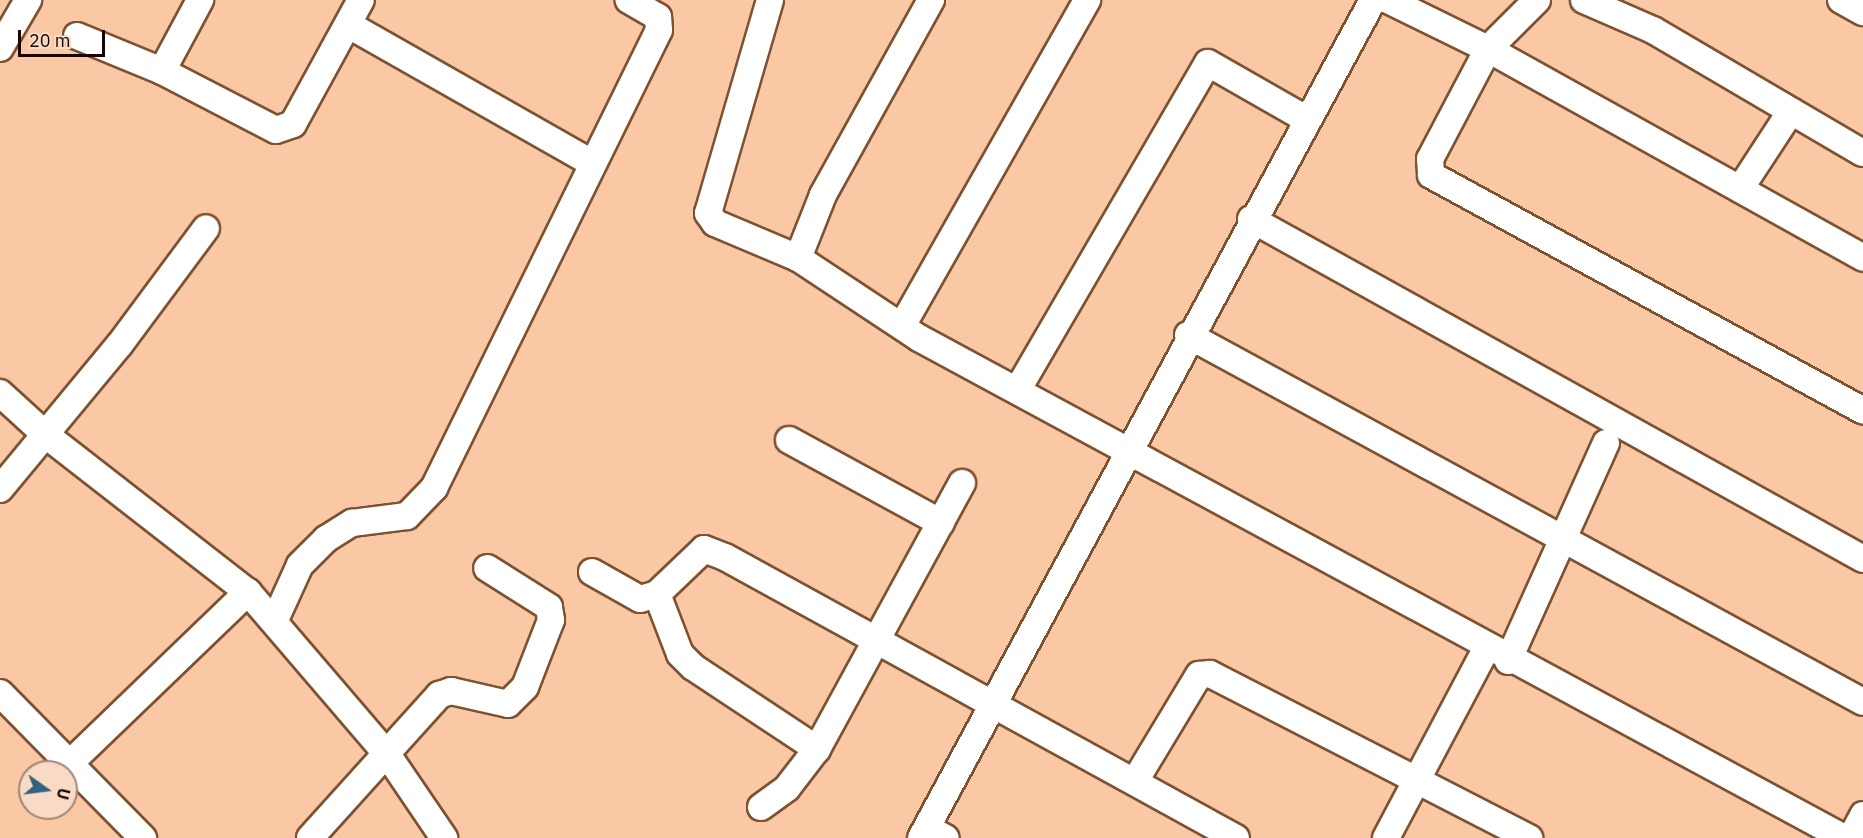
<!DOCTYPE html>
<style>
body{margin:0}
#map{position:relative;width:1863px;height:838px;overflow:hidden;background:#fbc8a5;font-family:"IBM Plex Sans",sans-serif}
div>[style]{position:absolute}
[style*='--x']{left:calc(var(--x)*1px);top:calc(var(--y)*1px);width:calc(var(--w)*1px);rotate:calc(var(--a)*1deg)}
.roads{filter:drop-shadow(2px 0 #7d5231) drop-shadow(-2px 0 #7d5231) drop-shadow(0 2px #7d5231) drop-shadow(0 -2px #7d5231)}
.minor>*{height:26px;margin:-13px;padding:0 13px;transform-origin:13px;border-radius:13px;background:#fff}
span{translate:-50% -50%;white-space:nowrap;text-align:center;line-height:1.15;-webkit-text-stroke:4.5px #f9dac5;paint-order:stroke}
.north{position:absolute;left:18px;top:760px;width:60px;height:60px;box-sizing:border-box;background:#f9dac5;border:2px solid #9f8676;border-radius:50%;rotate:104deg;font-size:16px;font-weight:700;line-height:24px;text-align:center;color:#170700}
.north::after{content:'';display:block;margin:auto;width:21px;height:27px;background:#316380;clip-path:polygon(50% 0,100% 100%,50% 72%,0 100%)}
.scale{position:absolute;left:18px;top:30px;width:87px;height:27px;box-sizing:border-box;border:3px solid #170700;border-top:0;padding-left:8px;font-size:18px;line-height:21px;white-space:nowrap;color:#170700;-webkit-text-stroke:4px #f9dac5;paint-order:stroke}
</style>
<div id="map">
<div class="roads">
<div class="minor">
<div style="--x:770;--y:0;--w:222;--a:106.2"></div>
<div style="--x:708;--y:213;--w:12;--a:55"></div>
<div style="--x:715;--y:223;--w:90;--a:22.9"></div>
<div style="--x:931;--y:0;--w:223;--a:119"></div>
<div style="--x:823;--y:195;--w:68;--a:111.6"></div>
<div style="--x:798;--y:258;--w:145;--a:33.5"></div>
<div style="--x:919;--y:338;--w:1051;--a:28.39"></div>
<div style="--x:1388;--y:0;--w:111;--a:26.1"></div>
<div style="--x:1488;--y:49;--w:429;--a:29.1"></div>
<div style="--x:1537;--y:0;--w:69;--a:135"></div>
<div style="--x:1488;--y:49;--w:124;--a:117.8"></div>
<div style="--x:1430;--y:159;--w:16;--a:86"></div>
<div style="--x:1431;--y:175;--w:492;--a:28.6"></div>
<div style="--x:1584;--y:0;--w:75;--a:23.5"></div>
<div style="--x:1653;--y:30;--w:243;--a:30.4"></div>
<div style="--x:1841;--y:0;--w:25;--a:29"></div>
<div style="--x:349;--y:25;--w:279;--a:29.6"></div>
<div style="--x:77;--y:36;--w:92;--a:22.4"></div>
<div style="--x:162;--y:71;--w:128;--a:27.4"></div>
<div style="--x:276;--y:130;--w:18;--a:-19"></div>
<div style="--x:293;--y:124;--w:141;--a:-61.3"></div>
<div style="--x:0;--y:48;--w:56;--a:-59.7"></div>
<div style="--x:162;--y:71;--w:81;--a:-61.8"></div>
<div style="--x:1740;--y:189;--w:93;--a:-56.8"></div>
<div style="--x:1251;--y:219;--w:700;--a:29.05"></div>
<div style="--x:902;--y:326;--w:375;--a:-60.4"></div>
<div style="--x:1188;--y:335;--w:768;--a:28.53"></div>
<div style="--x:1018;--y:389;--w:377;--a:-59.8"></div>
<div style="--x:1208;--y:63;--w:113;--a:29.7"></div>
<div style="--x:0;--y:393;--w:62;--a:42.4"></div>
<div style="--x:46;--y:435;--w:256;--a:37.9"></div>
<div style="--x:248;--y:592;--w:213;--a:49.4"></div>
<div style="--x:387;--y:754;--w:102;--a:55.8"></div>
<div style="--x:789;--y:440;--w:173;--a:28.6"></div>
<div style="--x:0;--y:489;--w:188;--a:-50.4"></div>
<div style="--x:120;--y:344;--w:144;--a:-53.4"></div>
<div style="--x:592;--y:572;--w:55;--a:29.4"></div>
<div style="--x:640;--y:599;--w:18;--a:-16"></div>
<div style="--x:657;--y:594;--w:65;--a:-43.8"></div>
<div style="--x:704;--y:549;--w:22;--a:21"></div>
<div style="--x:725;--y:557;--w:583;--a:28.81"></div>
<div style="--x:657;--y:594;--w:64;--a:69"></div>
<div style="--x:680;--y:654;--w:18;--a:45"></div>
<div style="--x:693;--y:667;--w:149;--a:33.5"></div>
<div style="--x:275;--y:620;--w:60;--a:-65.6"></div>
<div style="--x:300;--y:565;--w:37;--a:-45"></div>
<div style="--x:326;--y:539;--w:31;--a:-32"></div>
<div style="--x:352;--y:523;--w:55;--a:-7.3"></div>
<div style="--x:407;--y:516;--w:39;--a:-46"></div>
<div style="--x:434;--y:488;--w:510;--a:-63.84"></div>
<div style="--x:659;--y:30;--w:13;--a:-94"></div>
<div style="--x:658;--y:17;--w:34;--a:-150"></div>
<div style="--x:1508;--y:661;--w:239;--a:-65.8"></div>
<div style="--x:0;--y:693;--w:204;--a:45.4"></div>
<div style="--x:68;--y:765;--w:250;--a:-43.9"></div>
<div style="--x:1135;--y:781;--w:124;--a:-58.9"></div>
<div style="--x:1199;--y:675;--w:11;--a:-5"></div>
<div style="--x:1210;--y:674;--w:359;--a:27.2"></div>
<div style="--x:761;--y:807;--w:32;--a:-36"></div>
<div style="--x:787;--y:788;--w:49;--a:-52.4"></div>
<div style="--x:817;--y:749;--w:303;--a:-61.4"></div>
<div style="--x:927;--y:828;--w:21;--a:28"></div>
<div style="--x:310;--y:838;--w:193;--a:-47.9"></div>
<div style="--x:439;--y:695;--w:13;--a:-18"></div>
<div style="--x:451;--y:691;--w:58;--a:12.8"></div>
<div style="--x:508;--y:704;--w:24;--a:-45"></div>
<div style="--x:525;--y:687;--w:72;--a:-68.8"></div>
<div style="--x:551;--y:620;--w:13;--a:-99"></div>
<div style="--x:549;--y:607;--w:73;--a:-147.8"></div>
<div style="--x:921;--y:838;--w:952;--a:-61.66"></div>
<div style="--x:1386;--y:838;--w:214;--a:-62.1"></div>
<div style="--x:1851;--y:838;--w:26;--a:-62"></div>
</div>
</div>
<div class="north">U</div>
<div class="scale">20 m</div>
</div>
